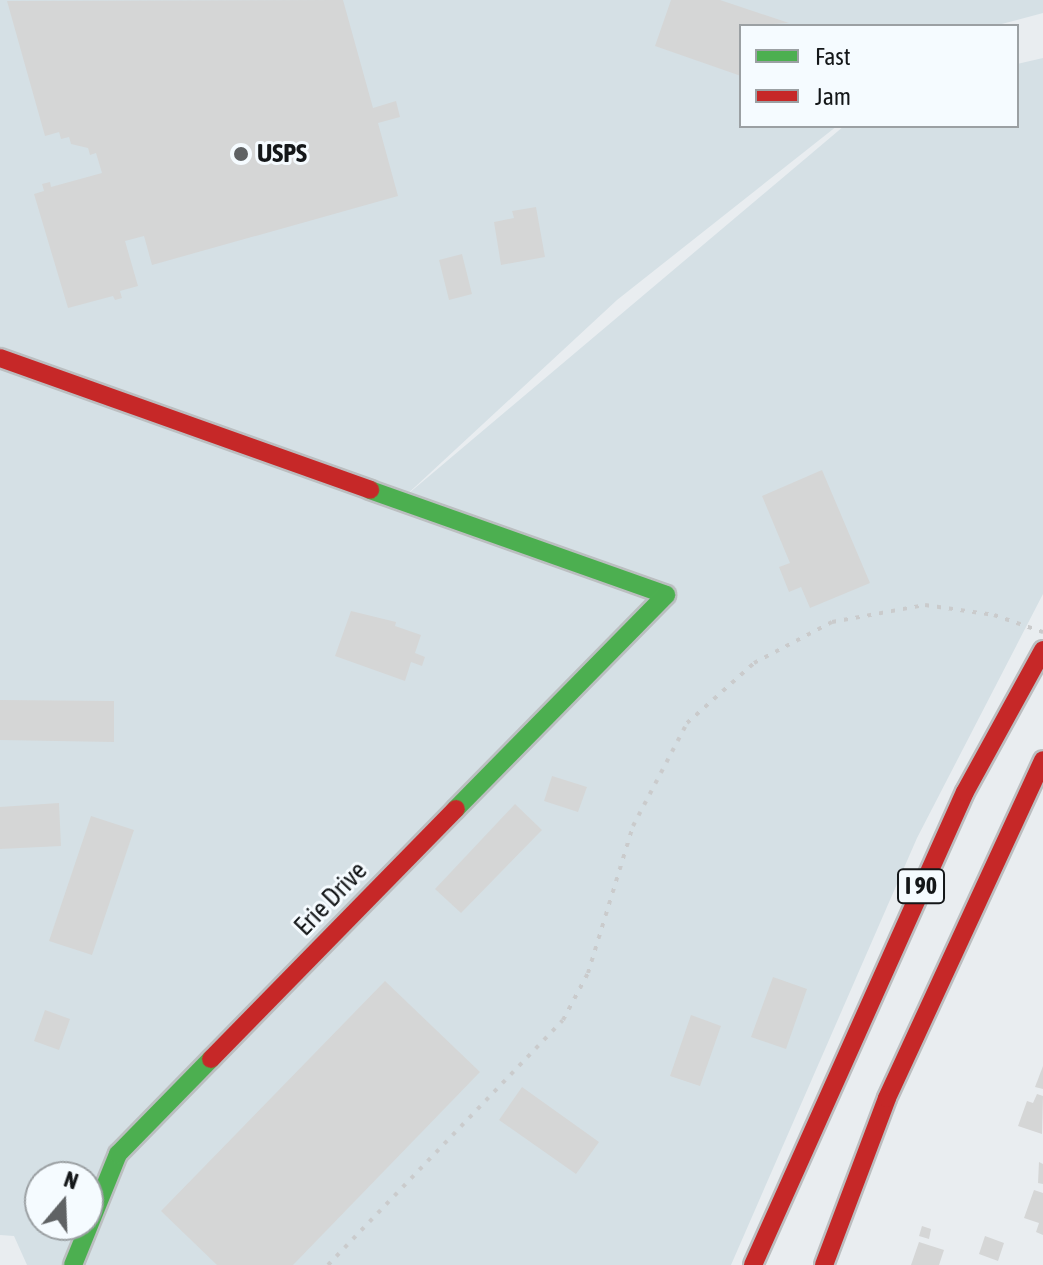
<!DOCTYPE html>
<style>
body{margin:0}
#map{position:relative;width:1043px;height:1265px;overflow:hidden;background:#e9edf0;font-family:"Asap Condensed",sans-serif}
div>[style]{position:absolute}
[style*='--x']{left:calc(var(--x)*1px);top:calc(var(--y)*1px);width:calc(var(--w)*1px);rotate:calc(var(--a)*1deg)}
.built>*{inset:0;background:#d5e0e5}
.building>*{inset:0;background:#d5d6d6}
.roads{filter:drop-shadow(2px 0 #bbbec0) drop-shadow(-2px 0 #bbbec0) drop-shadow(0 2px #bbbec0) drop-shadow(0 -2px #bbbec0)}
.fast>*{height:18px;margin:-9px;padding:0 9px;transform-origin:9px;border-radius:9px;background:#4caf50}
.jam>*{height:18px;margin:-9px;padding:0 9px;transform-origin:9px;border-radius:9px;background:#c62828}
.rail>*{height:4px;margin-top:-2px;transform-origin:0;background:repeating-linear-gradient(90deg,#cacbcc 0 4px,transparent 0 12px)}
.dots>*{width:22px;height:22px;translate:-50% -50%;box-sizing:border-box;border:4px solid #f5fbff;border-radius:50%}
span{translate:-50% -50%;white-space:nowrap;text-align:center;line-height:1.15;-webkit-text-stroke:6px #f5fbff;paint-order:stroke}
.shield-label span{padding:2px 6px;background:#f5fbff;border:2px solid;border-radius:6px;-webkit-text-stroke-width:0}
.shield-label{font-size:24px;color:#141719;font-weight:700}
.poi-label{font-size:26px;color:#141719;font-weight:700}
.left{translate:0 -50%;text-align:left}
.street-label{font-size:26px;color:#141719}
.legend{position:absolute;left:739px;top:24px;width:280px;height:104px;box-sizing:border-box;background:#f5fbff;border:2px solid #9ba0a3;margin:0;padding:10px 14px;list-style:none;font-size:24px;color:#141719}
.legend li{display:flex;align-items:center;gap:16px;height:40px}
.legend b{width:40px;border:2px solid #9ba0a3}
.north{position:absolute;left:24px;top:1161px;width:80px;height:80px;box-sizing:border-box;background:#f5fbff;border:2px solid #9ba0a3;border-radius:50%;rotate:19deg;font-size:22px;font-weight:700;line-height:32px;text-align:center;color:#141719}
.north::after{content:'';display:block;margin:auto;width:28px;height:36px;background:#5f6264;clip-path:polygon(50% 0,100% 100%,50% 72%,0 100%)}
</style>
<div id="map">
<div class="built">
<div style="clip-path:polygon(evenodd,0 0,1043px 0,1043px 13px,994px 26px,741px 26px,741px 126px,837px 126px,617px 300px,402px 499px,844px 126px,1017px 126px,1017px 64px,1043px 58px,1043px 594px,917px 838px,731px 1265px,27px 1265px,14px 1236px,0 1235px,0 0,40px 1177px,88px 1177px,88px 1225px,40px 1225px,40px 1177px)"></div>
</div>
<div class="building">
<div style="clip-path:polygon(343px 0,373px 108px,396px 101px,400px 117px,378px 123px,398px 196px,152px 265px,144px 236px,125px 241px,138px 286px,120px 291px,122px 298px,115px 300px,113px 296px,68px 308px,34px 194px,44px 191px,42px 184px,50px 182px,51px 187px,102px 173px,96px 153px,90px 155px,88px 148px,71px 144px,69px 137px,61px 139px,59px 132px,45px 136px,7px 1px)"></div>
<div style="clip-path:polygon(671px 0,720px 0,789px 23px,741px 26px,741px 76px,655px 46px)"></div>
<div style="clip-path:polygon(536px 207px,545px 257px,501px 265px,494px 222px,514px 218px,512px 211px)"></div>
<div style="clip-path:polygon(462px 254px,472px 294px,449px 300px,439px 260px)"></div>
<div style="clip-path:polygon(822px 470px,870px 583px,810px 608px,801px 587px,789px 592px,779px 567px,790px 563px,762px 496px)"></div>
<div style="clip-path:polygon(351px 611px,396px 622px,395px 626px,421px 635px,415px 653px,425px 657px,422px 666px,411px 662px,405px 681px,335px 656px)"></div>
<div style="clip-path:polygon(0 700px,114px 701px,114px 742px,0 740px)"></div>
<div style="clip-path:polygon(552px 776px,587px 787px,578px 812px,544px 801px)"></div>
<div style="clip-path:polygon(59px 803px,61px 846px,0 849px,0 807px)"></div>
<div style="clip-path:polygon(515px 804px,542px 830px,461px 913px,435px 889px)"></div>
<div style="clip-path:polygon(91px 816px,134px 830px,92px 955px,49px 941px)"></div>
<div style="clip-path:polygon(773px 977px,807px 989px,786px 1049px,751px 1037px)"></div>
<div style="clip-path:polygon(385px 981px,480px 1072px,293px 1265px,217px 1265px,161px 1211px)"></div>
<div style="clip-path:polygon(45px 1010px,70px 1019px,59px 1050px,34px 1041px)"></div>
<div style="clip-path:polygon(691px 1015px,721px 1026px,700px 1086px,670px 1076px)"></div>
<div style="clip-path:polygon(1043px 1066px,1043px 1089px,1035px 1087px)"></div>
<div style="clip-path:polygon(522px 1087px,599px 1142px,576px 1174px,499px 1120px)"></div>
<div style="clip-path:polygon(1037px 1094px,1043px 1096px,1042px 1134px,1018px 1126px,1027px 1101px,1033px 1103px)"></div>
<div style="clip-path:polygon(1039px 1162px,1043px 1164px,1043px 1184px,1038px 1183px)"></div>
<div style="clip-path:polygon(1034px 1190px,1043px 1193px,1043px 1235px,1036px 1232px,1039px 1223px,1024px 1218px)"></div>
<div style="clip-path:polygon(922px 1226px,931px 1229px,929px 1239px,919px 1236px)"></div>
<div style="clip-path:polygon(985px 1236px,1004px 1243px,998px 1261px,979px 1254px)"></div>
<div style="clip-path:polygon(919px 1242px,944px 1250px,939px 1265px,911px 1265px)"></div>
</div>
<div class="roads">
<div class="fast">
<div style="--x:370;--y:490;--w:314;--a:19.5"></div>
<div style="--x:666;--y:595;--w:300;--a:134.5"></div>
<div style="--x:73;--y:1265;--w:120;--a:-67.9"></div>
<div style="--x:118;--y:1154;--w:133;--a:-45.6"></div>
</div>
<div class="jam">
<div style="--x:0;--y:358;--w:393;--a:19.6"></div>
<div style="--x:211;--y:1059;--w:350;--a:-45.6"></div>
<div style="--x:753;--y:1265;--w:518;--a:-65.86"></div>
<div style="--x:965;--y:792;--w:162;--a:-61.2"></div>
<div style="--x:824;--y:1265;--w:178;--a:-69.3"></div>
<div style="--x:887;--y:1098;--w:372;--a:-65.2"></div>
</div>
</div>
<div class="rail">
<div style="--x:328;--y:1265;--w:339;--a:-46.2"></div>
<div style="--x:563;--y:1020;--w:53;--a:-62"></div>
<div style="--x:588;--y:973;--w:154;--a:-73"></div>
<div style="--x:633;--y:826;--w:116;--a:-62.3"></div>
<div style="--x:687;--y:723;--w:90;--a:-41.8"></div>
<div style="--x:754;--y:663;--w:88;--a:-27.7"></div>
<div style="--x:832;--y:622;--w:95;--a:-10.4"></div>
<div style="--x:925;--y:605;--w:70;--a:8.2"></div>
<div style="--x:994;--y:615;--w:52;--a:19.1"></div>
</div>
<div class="dots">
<div style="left:241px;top:154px;background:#5f6264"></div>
</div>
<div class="shield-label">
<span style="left:921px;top:886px">I 90</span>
</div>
<div class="poi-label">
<span class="left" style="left:257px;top:154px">USPS</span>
</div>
<div class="street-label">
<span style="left:331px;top:899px;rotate:-46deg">Erie Drive</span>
</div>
<ul class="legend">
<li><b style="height:10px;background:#4caf50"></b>Fast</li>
<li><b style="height:10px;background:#c62828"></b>Jam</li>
</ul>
<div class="north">N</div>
</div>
